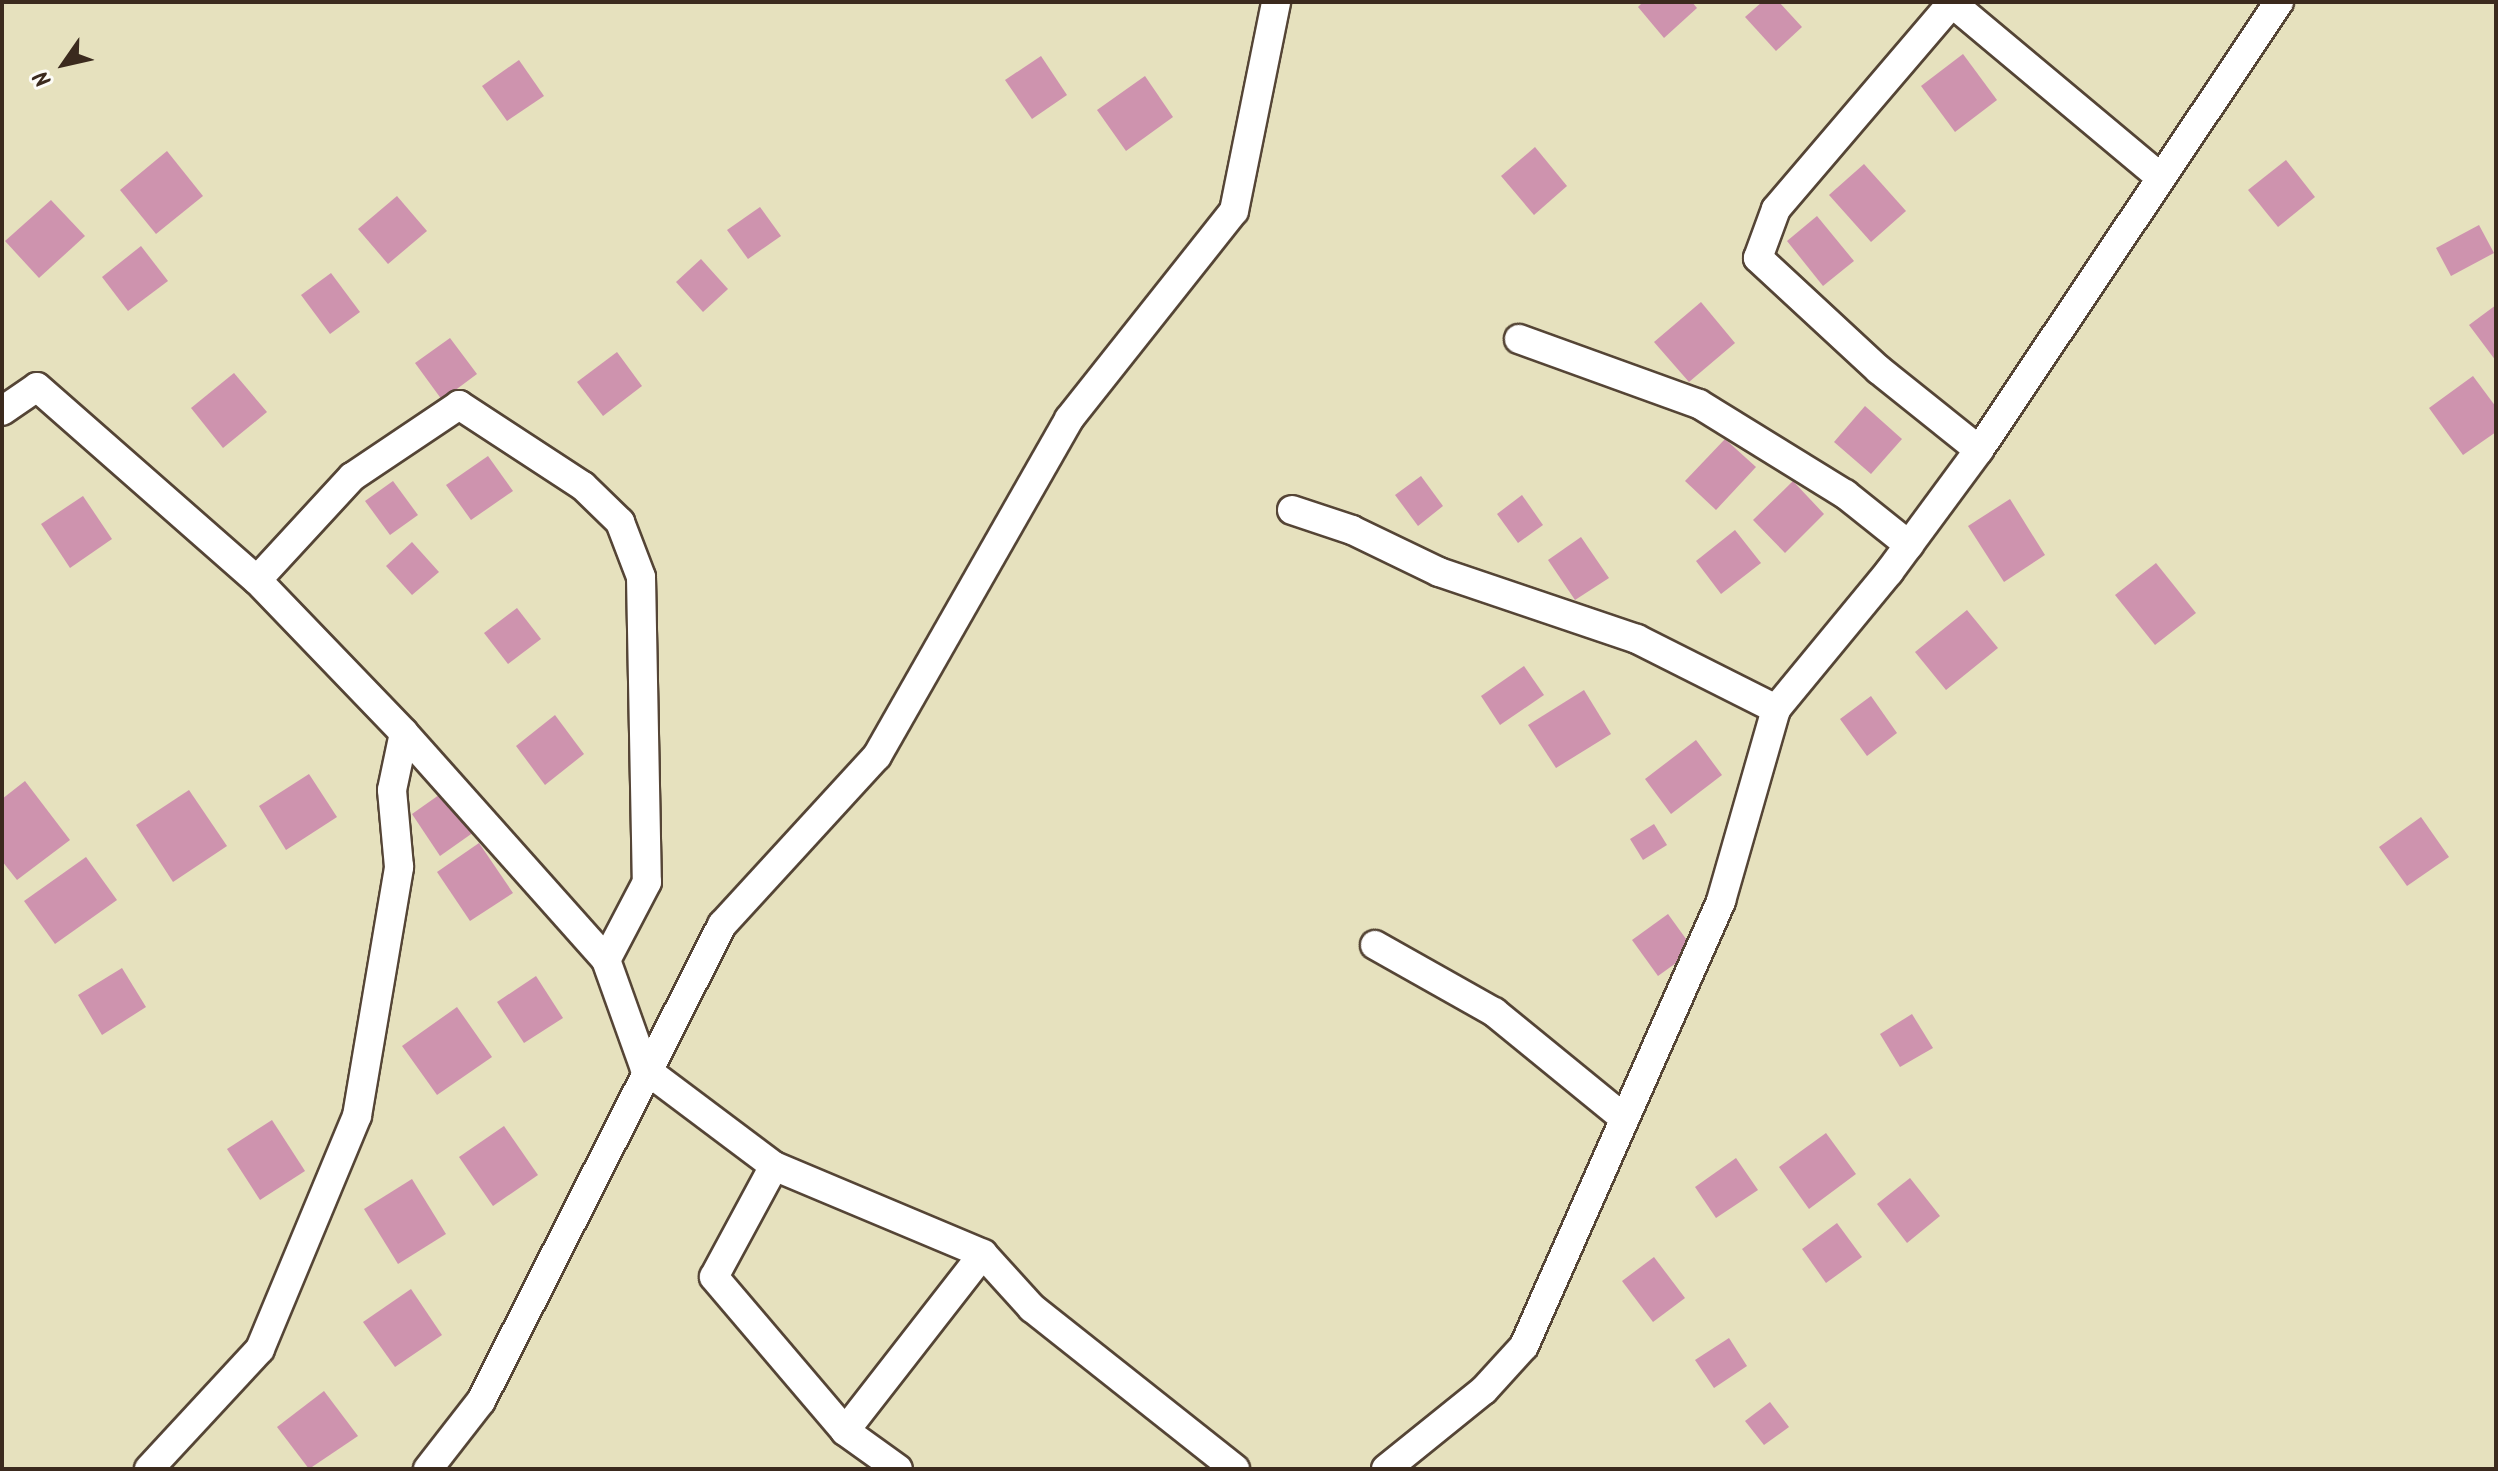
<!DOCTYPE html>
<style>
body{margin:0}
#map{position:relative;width:2498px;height:1471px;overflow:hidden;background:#e6e1be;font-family:Kalam,sans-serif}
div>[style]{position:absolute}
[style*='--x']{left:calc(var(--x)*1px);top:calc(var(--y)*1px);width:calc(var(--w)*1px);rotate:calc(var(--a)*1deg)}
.building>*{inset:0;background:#ce93ae}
.roads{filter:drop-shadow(2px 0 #554536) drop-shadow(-2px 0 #554536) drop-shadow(0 2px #554536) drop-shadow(0 -2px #554536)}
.street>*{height:28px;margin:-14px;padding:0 14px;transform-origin:14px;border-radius:14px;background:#fff}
span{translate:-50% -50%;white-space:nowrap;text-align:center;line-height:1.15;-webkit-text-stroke:8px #fdfcf7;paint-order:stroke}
.frame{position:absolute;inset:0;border:4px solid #3b2a1e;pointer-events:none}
.north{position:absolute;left:24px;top:24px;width:80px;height:80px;-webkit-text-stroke:6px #fdfcf7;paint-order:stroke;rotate:236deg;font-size:22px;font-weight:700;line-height:32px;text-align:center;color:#3b2a1e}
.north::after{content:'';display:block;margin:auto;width:28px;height:36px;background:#3b2a1e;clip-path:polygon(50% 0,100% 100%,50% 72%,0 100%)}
</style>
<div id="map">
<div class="building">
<div style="clip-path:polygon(1643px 2px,1692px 2px,1697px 8px,1664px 38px,1638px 7px)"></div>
<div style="clip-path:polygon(1762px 2px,1779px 2px,1802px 27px,1776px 51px,1745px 17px)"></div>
<div style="clip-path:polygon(1963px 54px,1997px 100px,1955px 132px,1921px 86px)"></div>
<div style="clip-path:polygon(1041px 56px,1067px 95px,1032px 119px,1005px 80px)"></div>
<div style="clip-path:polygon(519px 60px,544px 96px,507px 121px,482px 86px)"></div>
<div style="clip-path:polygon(1145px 76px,1173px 117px,1126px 151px,1097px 110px)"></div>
<div style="clip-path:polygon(1535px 147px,1567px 186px,1534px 215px,1501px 176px)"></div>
<div style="clip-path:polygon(167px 151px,203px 196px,156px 234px,120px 190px)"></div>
<div style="clip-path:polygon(2286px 160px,2315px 197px,2278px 227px,2248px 190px)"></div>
<div style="clip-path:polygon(1864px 164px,1906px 211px,1871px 242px,1829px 195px)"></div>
<div style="clip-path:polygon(397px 196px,427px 231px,388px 264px,358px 229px)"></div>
<div style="clip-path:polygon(51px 200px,85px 236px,39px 278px,5px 241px)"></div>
<div style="clip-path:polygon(760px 207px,781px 236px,748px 259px,727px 230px)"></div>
<div style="clip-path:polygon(1817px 216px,1854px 261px,1823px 286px,1787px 241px)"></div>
<div style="clip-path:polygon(2479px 225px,2494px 253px,2451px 276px,2436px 248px)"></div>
<div style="clip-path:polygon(141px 246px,168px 281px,128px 311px,102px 277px)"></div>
<div style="clip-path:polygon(701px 259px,728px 289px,703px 312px,676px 282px)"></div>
<div style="clip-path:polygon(331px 273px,360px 312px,330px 334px,301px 295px)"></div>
<div style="clip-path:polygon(1701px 302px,1735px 343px,1689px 382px,1654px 342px)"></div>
<div style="clip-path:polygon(2496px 305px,2496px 361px,2469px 325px)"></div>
<div style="clip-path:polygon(450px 338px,477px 374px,442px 400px,415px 363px)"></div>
<div style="clip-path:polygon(617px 352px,642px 386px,603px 416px,577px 382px)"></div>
<div style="clip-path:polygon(234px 373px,267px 412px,223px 448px,191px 408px)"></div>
<div style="clip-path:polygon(2473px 376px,2496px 407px,2496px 432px,2463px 455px,2429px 408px)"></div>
<div style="clip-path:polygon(1865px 406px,1902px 439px,1871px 474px,1834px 442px)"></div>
<div style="clip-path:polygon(1725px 439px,1756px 467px,1716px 510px,1685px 481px)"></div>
<div style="clip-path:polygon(488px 456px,513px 491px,471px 520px,446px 485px)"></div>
<div style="clip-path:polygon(1421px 476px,1443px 506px,1418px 526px,1395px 495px)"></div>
<div style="clip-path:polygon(393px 481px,418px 515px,390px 535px,365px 501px)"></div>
<div style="clip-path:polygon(1793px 481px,1824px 514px,1785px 553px,1753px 520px)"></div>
<div style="clip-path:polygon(1522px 495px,1543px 525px,1518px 543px,1497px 514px)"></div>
<div style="clip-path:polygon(83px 496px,112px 539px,70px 568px,41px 524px)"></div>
<div style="clip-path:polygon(2010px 499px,2045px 555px,2004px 582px,1968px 526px)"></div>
<div style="clip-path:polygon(1735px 530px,1761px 563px,1721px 594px,1696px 561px)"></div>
<div style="clip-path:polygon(1581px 537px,1609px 578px,1575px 600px,1548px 560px)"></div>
<div style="clip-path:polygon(412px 542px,439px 572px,412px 595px,386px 566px)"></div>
<div style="clip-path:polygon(2156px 563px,2196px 613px,2155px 645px,2115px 595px)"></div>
<div style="clip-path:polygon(517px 608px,541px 639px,508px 664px,484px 633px)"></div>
<div style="clip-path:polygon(1967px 610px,1998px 648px,1946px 690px,1915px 652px)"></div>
<div style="clip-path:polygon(1524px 666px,1544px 695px,1500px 725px,1481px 696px)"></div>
<div style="clip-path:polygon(1584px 690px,1611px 734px,1556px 768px,1528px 725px)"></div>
<div style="clip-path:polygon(1871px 696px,1897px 733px,1867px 756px,1840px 719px)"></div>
<div style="clip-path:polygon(555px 715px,584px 754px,545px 785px,516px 746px)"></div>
<div style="clip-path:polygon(1696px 740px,1722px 775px,1671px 814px,1645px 779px)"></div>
<div style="clip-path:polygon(309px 774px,337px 817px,286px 850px,259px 806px)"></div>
<div style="clip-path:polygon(25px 781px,70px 840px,17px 880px,2px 861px,2px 799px)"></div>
<div style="clip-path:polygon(189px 790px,227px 846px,173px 882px,136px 825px)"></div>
<div style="clip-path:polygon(446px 790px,474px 832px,440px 856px,412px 814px)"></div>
<div style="clip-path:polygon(2421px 817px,2449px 857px,2407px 886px,2379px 847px)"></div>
<div style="clip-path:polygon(1654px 824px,1667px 845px,1643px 860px,1630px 839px)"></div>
<div style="clip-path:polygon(479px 843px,513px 893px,470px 921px,437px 872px)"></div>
<div style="clip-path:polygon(86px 857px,117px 900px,55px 944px,24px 901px)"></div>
<div style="clip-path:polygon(1668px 914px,1694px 950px,1658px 976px,1632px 940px)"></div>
<div style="clip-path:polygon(122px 968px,146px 1007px,102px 1035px,78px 995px)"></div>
<div style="clip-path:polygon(536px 976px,563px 1018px,524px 1043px,497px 1002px)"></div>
<div style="clip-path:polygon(457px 1007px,492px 1057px,437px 1095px,402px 1046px)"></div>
<div style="clip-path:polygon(1912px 1014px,1933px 1048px,1900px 1067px,1880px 1034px)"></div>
<div style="clip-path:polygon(272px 1120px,305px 1171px,260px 1200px,227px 1149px)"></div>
<div style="clip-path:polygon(504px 1126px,538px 1175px,493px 1206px,459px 1157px)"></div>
<div style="clip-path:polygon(1826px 1133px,1856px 1174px,1809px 1209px,1779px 1167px)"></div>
<div style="clip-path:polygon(1736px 1158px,1758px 1190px,1716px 1218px,1695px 1187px)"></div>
<div style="clip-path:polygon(1910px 1178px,1940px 1216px,1907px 1243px,1877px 1204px)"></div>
<div style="clip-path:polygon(412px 1179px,446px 1234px,398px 1264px,364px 1209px)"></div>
<div style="clip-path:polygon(1837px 1223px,1862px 1257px,1826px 1283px,1802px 1249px)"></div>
<div style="clip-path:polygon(1654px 1257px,1685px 1298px,1653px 1322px,1622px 1281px)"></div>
<div style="clip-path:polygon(411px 1289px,442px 1335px,395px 1367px,363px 1322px)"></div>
<div style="clip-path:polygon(1729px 1338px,1747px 1366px,1714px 1388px,1695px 1360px)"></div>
<div style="clip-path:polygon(324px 1391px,358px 1436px,309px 1469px,277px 1427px)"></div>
<div style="clip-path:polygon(1770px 1402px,1789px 1427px,1764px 1445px,1745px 1421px)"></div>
</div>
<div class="roads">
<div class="street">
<div style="--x:1519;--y:339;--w:191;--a:19.9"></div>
<div style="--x:1699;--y:404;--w:172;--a:31.7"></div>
<div style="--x:1845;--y:494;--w:82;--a:38.6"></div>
<div style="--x:2;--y:411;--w:42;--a:-34.4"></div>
<div style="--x:37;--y:387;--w:293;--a:41.3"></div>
<div style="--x:257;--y:580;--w:212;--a:46.1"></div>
<div style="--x:404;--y:733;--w:304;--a:48.3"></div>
<div style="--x:606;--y:960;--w:116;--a:70.3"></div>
<div style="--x:645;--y:1069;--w:161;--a:36.9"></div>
<div style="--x:774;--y:1166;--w:227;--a:22.8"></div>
<div style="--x:983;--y:1254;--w:73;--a:47.8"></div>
<div style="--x:1032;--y:1308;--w:259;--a:38.4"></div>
<div style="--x:1979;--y:450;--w:128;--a:-141.3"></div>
<div style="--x:1879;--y:370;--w:165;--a:-137.2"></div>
<div style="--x:1758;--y:258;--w:52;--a:-69.8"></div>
<div style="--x:1776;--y:209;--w:271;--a:-49.5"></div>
<div style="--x:1952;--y:3;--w:270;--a:39.9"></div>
<div style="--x:1292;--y:510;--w:63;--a:18.4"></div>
<div style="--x:1352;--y:530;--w:97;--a:25.8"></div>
<div style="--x:1439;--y:572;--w:209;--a:18.7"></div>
<div style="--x:1637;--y:639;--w:156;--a:26.7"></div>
<div style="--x:257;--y:580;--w:140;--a:-47.3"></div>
<div style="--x:352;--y:477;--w:129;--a:-33.9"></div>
<div style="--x:459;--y:405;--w:148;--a:33.2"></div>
<div style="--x:583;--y:486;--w:52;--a:44.2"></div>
<div style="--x:620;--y:522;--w:59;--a:69.1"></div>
<div style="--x:641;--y:577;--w:305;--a:88.9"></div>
<div style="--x:647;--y:882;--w:88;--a:117.7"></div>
<div style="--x:1375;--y:945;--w:137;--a:29.4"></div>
<div style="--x:1494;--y:1012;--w:168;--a:39.2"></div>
<div style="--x:774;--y:1166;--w:126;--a:118.4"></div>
<div style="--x:714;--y:1277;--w:202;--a:49.6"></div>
<div style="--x:845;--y:1431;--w:65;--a:35.6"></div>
<div style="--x:845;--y:1431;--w:224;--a:-52.1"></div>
<div style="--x:149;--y:1469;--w:163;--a:-47.2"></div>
<div style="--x:260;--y:1349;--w:252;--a:-67.4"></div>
<div style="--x:357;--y:1116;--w:253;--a:-80.4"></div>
<div style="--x:399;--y:867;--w:77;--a:-95.2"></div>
<div style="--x:392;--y:790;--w:58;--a:-78.1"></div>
<div style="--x:428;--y:1469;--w:86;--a:-52.1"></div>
<div style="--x:481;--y:1401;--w:534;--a:-63.15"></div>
<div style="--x:722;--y:925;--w:229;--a:-47.5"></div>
<div style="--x:877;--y:756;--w:388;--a:-60.3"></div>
<div style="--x:1069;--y:419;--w:265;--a:-51.6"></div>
<div style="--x:1234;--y:211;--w:213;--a:-78.6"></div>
<div style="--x:1386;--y:1469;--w:126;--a:-38.9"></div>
<div style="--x:1484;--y:1390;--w:59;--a:-47.7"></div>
<div style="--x:1524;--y:1346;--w:487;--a:-66.1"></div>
<div style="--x:1721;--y:901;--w:200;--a:-74"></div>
<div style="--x:1776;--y:709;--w:178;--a:-50.5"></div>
<div style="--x:1889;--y:572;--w:152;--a:-53.6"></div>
<div style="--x:1979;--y:450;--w:539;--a:-56.19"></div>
</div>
</div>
<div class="frame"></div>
<div class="north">N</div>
</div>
